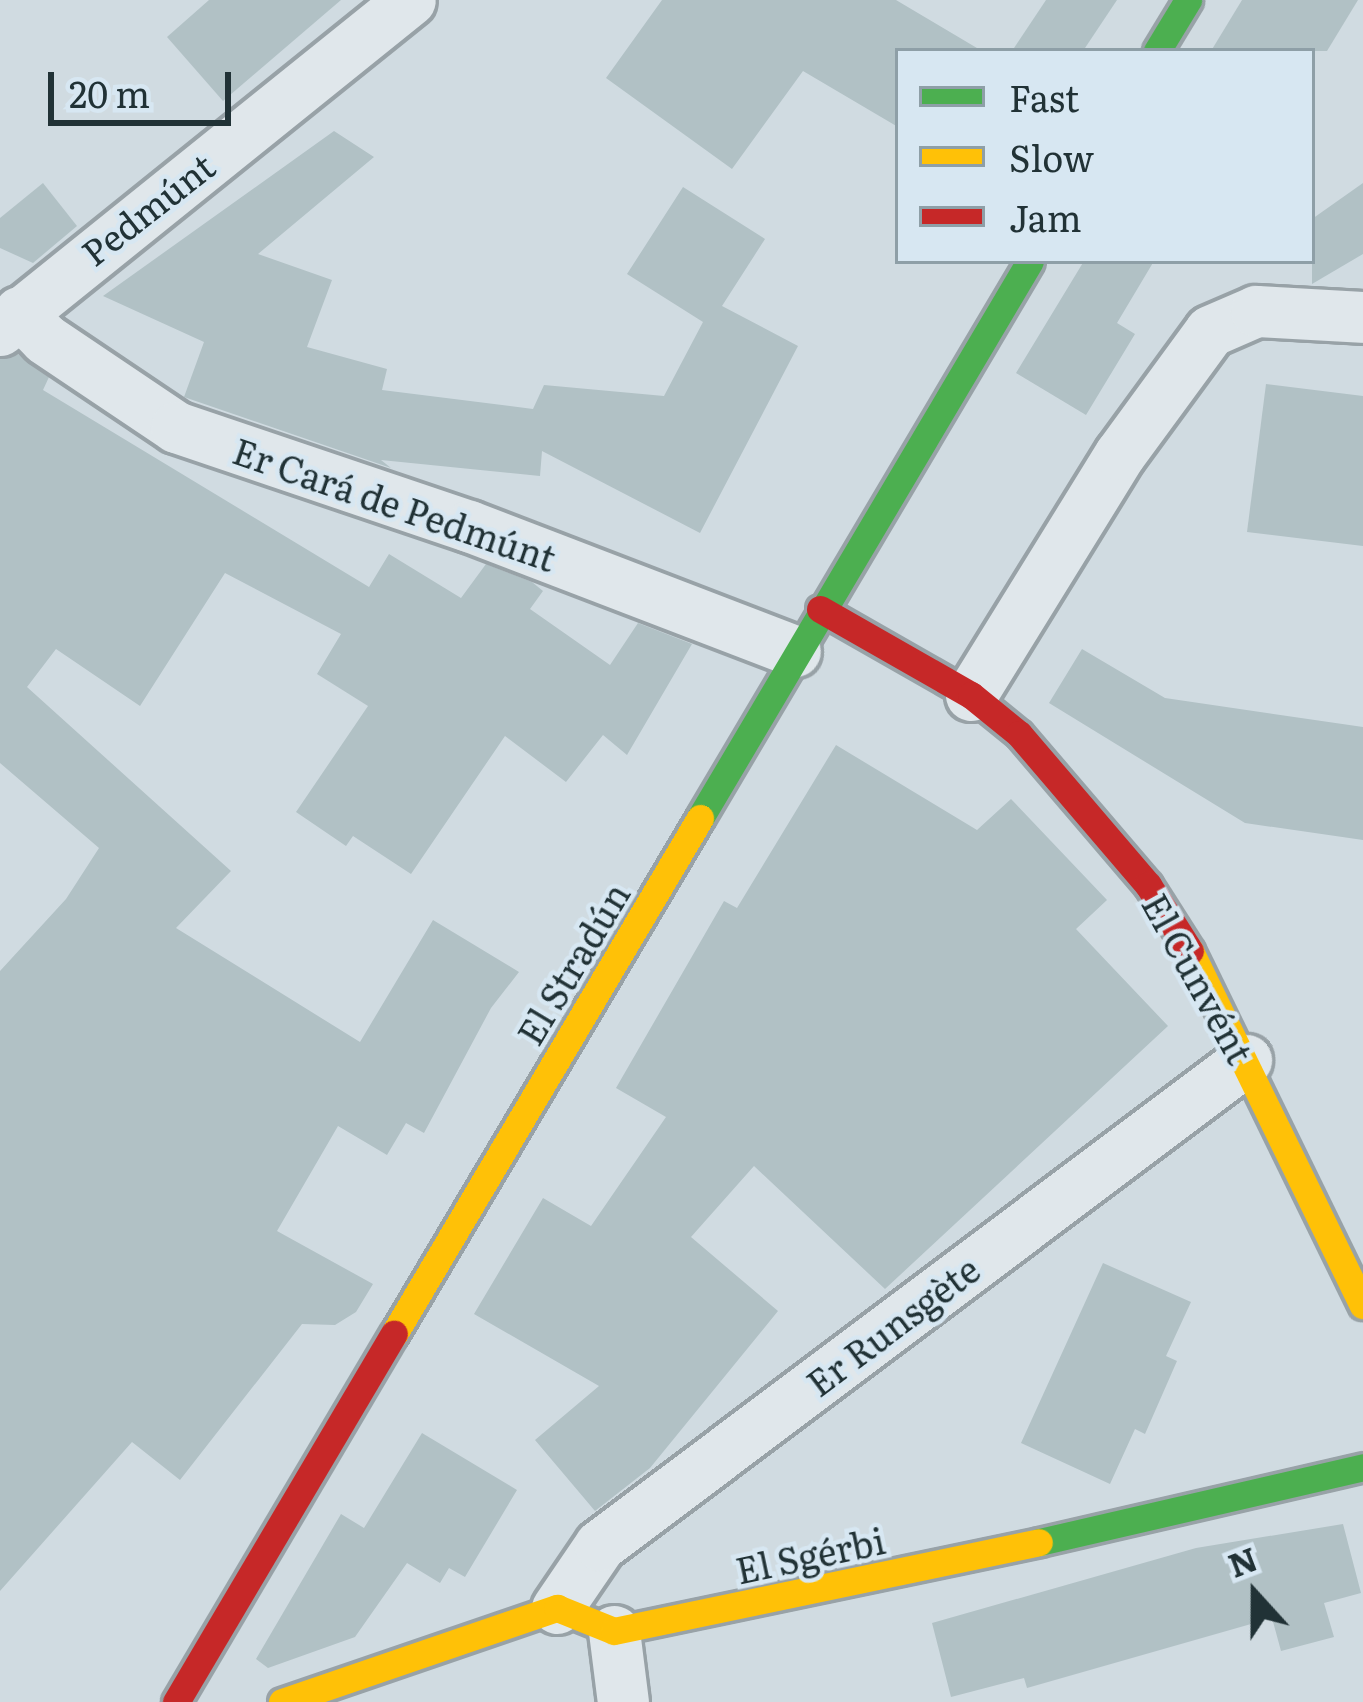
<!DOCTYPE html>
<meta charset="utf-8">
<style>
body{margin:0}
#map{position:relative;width:1363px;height:1702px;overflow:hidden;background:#d0dbe1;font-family:Literata,serif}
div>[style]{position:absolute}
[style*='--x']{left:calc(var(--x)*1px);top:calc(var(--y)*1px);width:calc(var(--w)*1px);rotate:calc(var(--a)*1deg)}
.building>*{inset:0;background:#b1c1c5}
.roads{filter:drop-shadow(3px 0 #98a2a7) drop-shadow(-3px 0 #98a2a7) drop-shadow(0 3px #98a2a7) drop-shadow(0 -3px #98a2a7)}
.street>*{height:51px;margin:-25.5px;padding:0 25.5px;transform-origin:25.5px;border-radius:25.5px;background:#e0e7eb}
.fast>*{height:27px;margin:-13.5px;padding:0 13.5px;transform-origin:13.5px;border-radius:13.5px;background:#4caf50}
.slow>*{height:27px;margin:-13.5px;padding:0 13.5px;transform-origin:13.5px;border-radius:13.5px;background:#ffc107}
.jam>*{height:27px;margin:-13.5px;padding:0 13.5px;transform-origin:13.5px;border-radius:13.5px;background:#c62828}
span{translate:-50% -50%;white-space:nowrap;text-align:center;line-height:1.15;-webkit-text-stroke:9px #d7e7f2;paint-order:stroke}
.street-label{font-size:36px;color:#213236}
.legend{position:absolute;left:895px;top:48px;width:420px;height:216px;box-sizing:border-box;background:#d7e7f2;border:3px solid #8e9fa7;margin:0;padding:15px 21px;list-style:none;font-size:36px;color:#213236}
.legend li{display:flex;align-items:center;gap:24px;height:60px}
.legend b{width:60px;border:3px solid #8e9fa7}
.north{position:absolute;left:1195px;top:1534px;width:120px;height:120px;-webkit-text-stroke:9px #d7e7f2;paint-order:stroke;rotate:339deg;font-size:33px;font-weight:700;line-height:48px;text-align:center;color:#213236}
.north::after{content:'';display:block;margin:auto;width:42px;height:54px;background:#213236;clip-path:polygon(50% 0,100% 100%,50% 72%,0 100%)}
.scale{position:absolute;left:48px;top:72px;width:183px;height:54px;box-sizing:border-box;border:6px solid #213236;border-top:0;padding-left:15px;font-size:36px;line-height:42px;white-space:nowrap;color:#213236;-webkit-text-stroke:9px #d7e7f2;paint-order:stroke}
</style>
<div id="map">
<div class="building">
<div style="clip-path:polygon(209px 0,341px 0,223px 101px,167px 37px)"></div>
<div style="clip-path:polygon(662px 0,896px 0,982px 51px,898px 51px,898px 127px,803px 71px,732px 169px,606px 78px)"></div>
<div style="clip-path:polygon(1046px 0,1117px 0,1083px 51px,1012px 51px)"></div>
<div style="clip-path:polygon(1242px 0,1358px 0,1327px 51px,1211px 51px)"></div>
<div style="clip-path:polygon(334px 131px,374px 157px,258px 254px,332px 280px,307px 347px,387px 369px,382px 390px,533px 409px,544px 385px,664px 396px,703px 322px,627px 274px,683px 187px,765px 239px,722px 306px,798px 346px,700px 533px,542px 451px,540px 476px,381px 460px,391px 468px,184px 397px,204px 342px,103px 296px)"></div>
<div style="clip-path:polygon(43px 183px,77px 226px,33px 263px,0 248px,0 218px)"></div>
<div style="clip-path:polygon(1363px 183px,1363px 254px,1312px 284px,1312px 219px)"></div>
<div style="clip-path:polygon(1084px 261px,1154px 261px,1117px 323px,1135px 334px,1086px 415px,1016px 373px)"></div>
<div style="clip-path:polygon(18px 354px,49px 377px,43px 390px,369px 587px,389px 554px,461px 598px,486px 564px,532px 582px,543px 591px,530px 609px,610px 665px,638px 623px,692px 644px,627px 755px,603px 735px,566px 782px,505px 736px,411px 874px,353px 836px,346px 846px,296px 812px,368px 706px,317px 674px,341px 634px,225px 573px,140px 706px,56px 649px,27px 687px,231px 871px,176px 928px,360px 1042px,433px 920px,519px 972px,491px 1008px,424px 1133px,406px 1123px,387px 1155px,338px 1126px,277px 1231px,373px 1284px,356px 1312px,335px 1325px,302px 1324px,180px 1480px,132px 1442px,0 1591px,0 971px,66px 899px,99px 848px,0 763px,0 359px)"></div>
<div style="clip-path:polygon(1266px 384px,1363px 396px,1363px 546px,1247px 532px)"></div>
<div style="clip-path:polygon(1082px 649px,1165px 698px,1363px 727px,1363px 840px,1245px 823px,1049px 703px)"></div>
<div style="clip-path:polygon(836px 745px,977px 830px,1011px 799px,1107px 900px,1076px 929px,1168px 1026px,885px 1289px,754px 1166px,691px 1237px,778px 1311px,650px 1468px,595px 1511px,535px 1440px,599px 1386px,474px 1314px,543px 1198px,591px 1226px,666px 1117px,616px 1088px,724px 901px,737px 908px)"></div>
<div style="clip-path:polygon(1103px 1263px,1191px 1302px,1166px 1356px,1177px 1361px,1145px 1434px,1135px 1429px,1110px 1484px,1021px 1443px)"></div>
<div style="clip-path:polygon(422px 1433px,517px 1490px,465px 1577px,449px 1568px,440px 1583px,407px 1563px,355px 1637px,268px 1668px,256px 1659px,341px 1514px,364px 1528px)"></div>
<div style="clip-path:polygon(1343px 1524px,1361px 1593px,1324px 1603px,1334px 1637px,1281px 1651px,1272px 1618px,1027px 1688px,1024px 1678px,951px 1697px,932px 1623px,1196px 1548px)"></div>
</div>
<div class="roads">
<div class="street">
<div style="--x:19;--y:312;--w:37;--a:46"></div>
<div style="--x:45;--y:339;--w:158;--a:33.9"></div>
<div style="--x:176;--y:427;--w:309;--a:18.7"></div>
<div style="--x:469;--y:526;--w:349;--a:21"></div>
<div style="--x:0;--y:330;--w:526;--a:-38.83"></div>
<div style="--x:971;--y:695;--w:283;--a:-58.3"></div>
<div style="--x:1120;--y:454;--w:152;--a:-53.8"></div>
<div style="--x:1210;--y:331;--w:50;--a:-23.5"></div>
<div style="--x:1256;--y:311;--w:107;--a:3.2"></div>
<div style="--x:557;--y:1608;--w:76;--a:-55.7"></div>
<div style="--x:600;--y:1545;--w:808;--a:-36.9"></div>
<div style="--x:614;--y:1631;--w:72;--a:82.8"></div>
</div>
<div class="fast">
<div style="--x:1157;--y:51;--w:60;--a:-58.7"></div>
<div style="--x:700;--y:818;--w:647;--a:-59.35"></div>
<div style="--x:1039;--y:1542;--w:333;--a:-13"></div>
</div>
<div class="slow">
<div style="--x:1190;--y:951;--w:394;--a:64"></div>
<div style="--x:394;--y:1334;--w:600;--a:-59.33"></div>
<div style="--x:282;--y:1702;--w:291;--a:-18.9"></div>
<div style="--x:557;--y:1608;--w:61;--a:22"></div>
<div style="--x:614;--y:1631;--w:434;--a:-11.8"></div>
</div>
<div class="jam">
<div style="--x:820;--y:609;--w:174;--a:29.7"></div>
<div style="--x:971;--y:695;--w:62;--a:39.1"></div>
<div style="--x:1019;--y:734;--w:199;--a:49.5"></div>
<div style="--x:1148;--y:885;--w:78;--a:57.5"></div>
<div style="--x:176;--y:1702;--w:428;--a:-59.4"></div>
</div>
</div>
<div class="street-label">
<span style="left:147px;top:208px;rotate:-38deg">Pedmúnt</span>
<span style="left:395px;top:503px;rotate:19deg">Er Cará de Pedmúnt</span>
<span style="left:572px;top:963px;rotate:-59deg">El Stradún</span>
<span style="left:1199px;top:978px;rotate:61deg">El Cunvént</span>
<span style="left:892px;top:1325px;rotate:-37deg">Er Runsgète</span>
<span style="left:810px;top:1554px;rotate:-12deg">El Sgérbi</span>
</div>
<ul class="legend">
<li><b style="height:15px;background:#4caf50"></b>Fast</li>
<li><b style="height:15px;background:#ffc107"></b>Slow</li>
<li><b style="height:15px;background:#c62828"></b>Jam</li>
</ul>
<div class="north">N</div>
<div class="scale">20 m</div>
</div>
